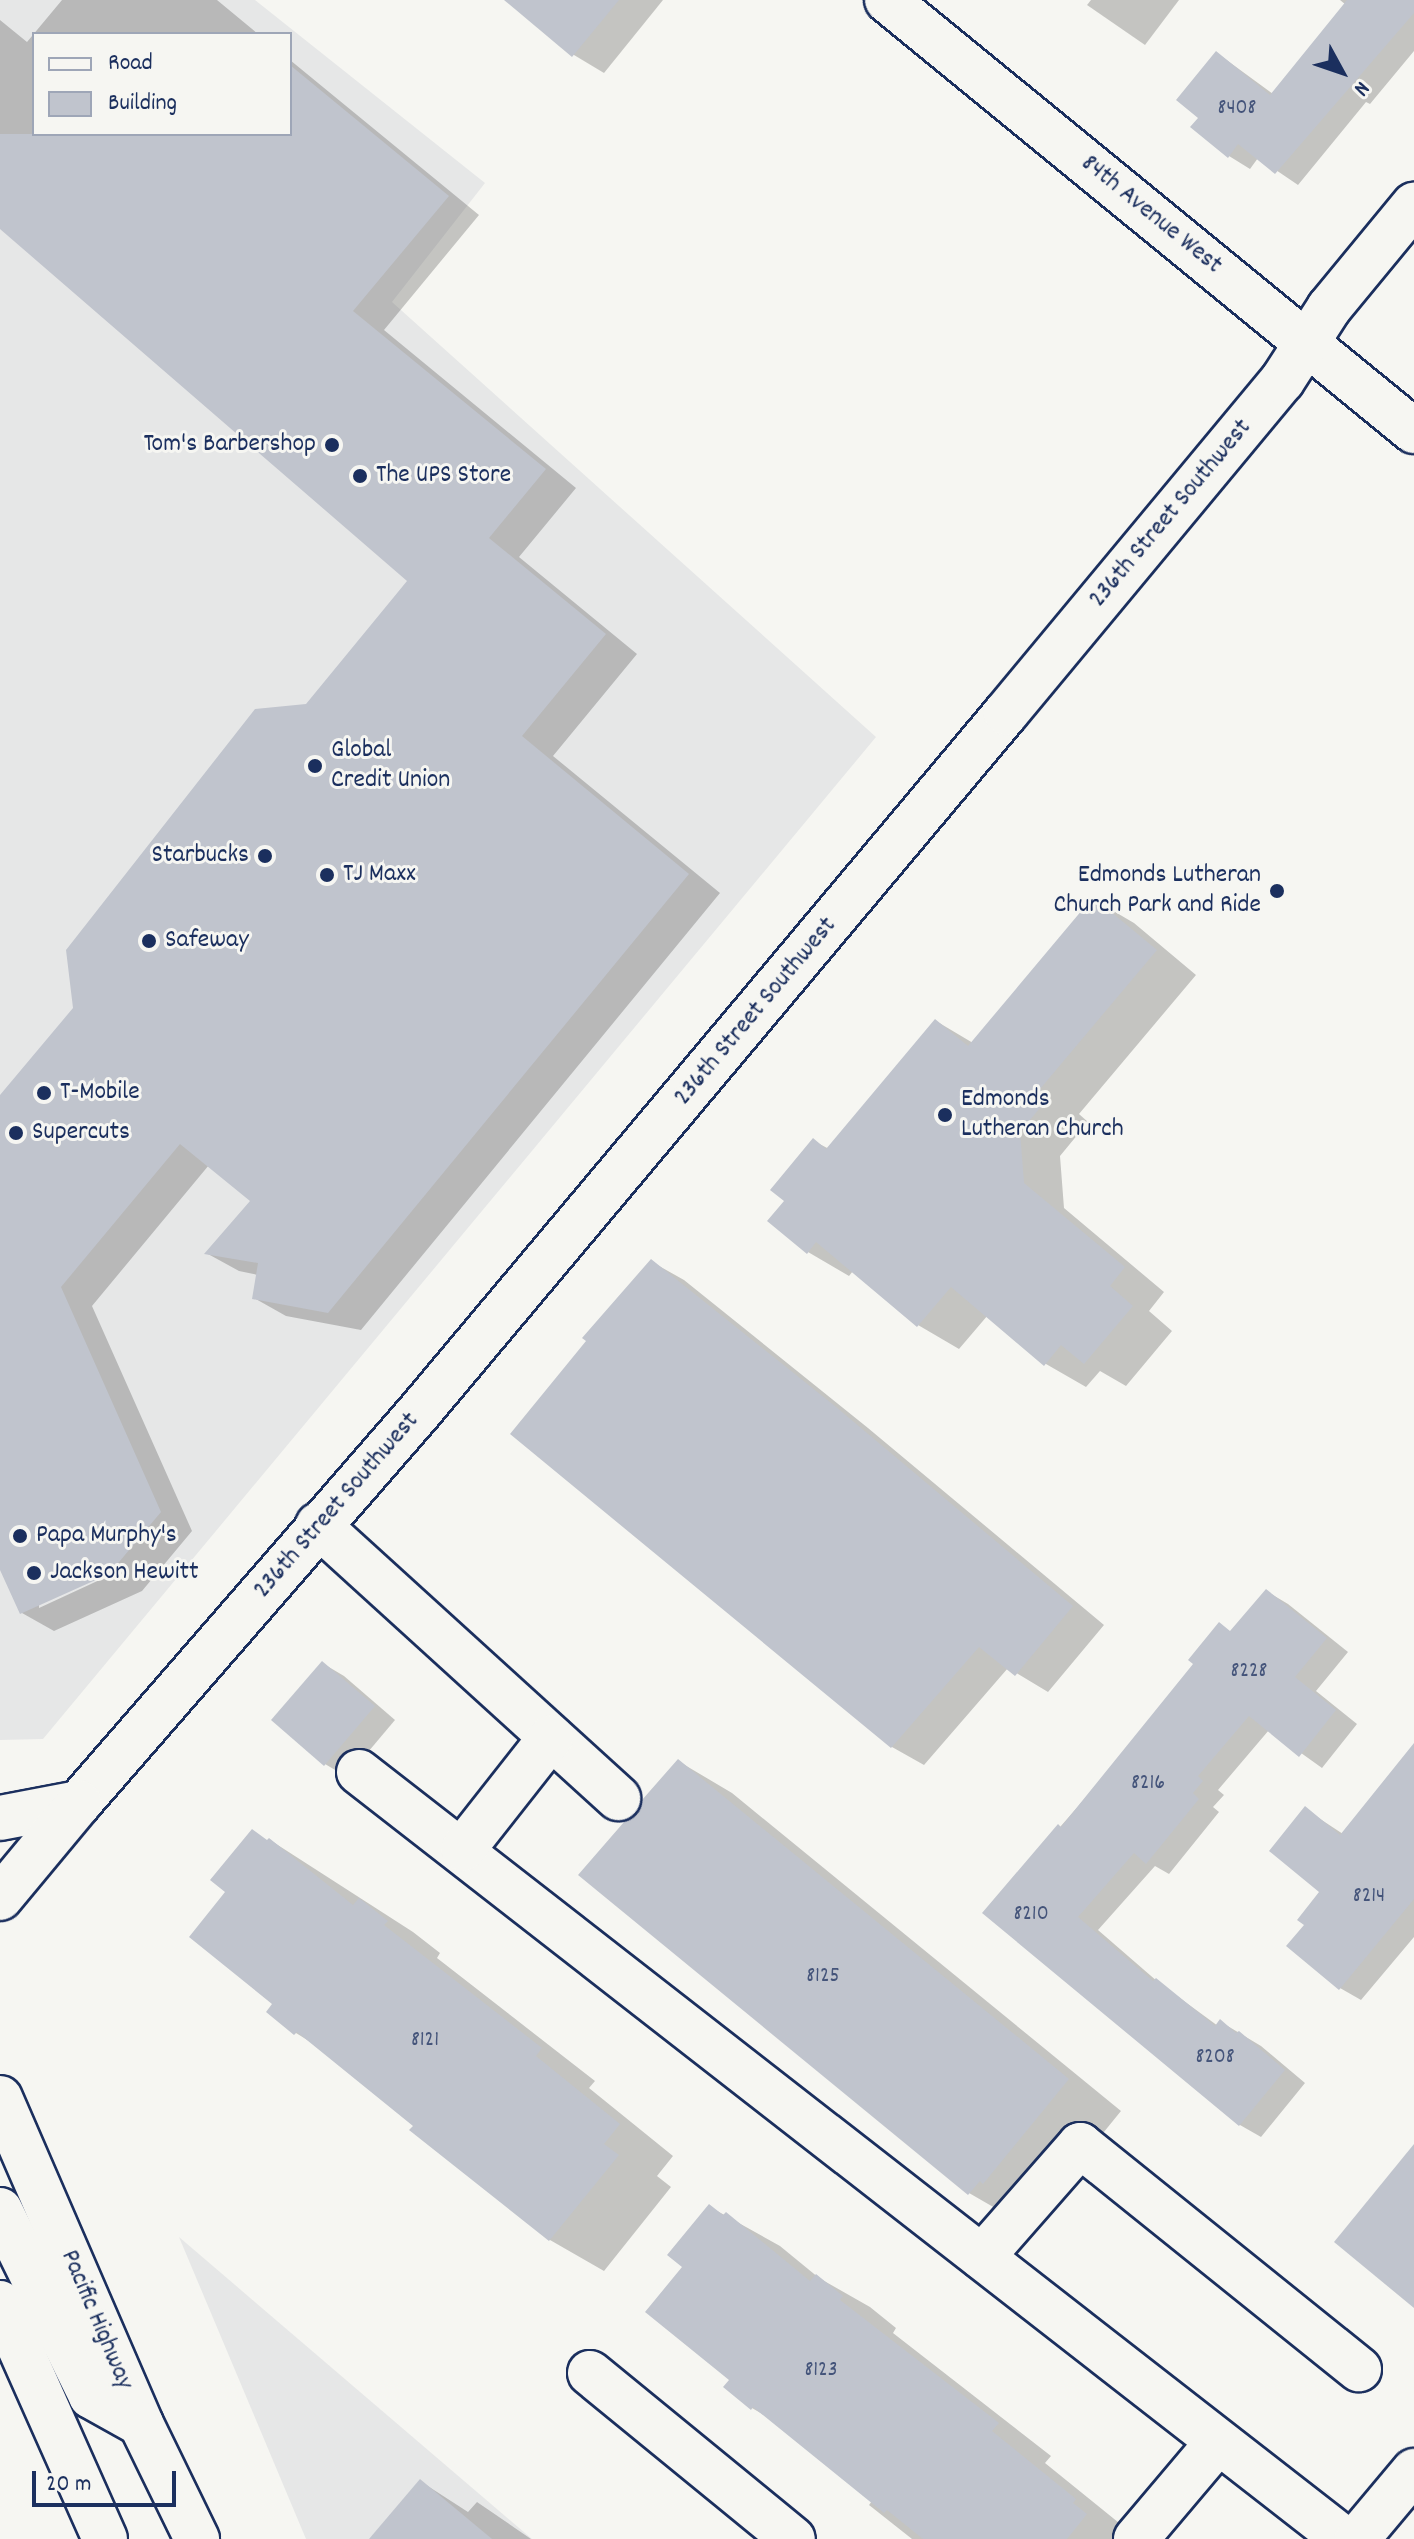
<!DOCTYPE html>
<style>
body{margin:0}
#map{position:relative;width:1414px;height:2539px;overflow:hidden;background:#f6f6f2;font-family:Dekko,sans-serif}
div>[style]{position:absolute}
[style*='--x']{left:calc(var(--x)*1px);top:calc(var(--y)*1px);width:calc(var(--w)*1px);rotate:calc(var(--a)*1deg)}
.built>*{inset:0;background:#e6e7e7}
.shadow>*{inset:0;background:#0003}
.building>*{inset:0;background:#c0c4cd}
.roads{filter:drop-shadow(2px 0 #1b2f5e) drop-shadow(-2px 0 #1b2f5e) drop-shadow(0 2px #1b2f5e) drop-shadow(0 -2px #1b2f5e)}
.minor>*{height:44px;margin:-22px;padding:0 22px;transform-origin:22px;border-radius:22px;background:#f6f6f2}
.major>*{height:44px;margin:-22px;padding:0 22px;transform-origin:22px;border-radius:22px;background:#f6f6f2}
.highway>*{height:44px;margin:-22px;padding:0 22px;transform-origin:22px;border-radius:22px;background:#f6f6f2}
.dots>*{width:22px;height:22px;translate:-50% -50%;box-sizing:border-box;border:4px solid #f6f6f2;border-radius:50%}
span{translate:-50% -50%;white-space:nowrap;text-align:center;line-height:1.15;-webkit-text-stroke:6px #f6f6f2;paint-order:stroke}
.number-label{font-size:22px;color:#44547a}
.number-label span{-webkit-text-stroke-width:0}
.street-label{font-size:26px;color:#1b2f5e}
.poi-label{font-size:26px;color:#1b2f5e}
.right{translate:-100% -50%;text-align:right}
.left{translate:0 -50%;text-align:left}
.legend{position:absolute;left:32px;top:32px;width:260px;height:104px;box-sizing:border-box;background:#f6f6f2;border:2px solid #9ea6b7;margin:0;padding:10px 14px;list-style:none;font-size:24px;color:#1b2f5e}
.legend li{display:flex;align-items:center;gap:16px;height:40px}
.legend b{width:40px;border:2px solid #9ea6b7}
.north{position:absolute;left:1302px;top:32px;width:80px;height:80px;-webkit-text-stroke:6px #f6f6f2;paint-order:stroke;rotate:130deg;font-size:22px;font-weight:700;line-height:32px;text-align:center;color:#1b2f5e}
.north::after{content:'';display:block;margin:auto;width:28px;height:36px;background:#1b2f5e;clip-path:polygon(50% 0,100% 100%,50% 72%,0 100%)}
.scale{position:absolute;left:32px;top:2471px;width:144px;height:36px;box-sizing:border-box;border:4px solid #1b2f5e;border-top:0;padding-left:10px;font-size:24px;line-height:28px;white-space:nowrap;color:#1b2f5e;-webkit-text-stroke:6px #f6f6f2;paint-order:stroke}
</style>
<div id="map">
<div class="built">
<div style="clip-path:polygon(evenodd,0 0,255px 0,485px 183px,392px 302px,876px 737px,43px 1739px,0 1740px,0 0,34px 34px,290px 34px,290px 134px,34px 134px,34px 34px)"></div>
<div style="clip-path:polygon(179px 2237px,532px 2539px,306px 2539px)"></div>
</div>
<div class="shadow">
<div style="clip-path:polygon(evenodd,62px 0,217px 0,258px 34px,34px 34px,34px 134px,290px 134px,290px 60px,479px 215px,384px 330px,576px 488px,519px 557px,637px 654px,553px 756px,720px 893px,361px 1330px,286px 1316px,254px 1298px,258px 1275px,239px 1271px,208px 1254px,253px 1201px,209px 1165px,92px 1306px,192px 1531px,142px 1591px,54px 1631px,22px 1613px,0 1565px,0 1098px,75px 1009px,307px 706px,409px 581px,0 226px,0 20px,27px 42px,62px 0,118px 1568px,119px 1571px,39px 1608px,39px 1604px,118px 1568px)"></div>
<div style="clip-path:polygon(507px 0,663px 0,604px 73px,574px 55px)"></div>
<div style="clip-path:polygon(1091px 0,1179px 0,1145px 45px,1087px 5px)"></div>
<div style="clip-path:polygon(1340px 0,1414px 0,1414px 51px,1370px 104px,1366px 102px,1298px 185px,1258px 158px,1250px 169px,1229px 156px,1201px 118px,1217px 53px,1273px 94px,1346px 5px)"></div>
<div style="clip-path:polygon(1093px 899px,1134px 923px,1196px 975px,1079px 1114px,1088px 1122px,1060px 1156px,1064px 1208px,1164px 1292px,1149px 1311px,1172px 1331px,1126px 1386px,1100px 1371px,1086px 1387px,1046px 1364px,988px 1315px,959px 1349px,918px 1325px,853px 1271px,849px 1276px,808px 1252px,786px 1201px,814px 1141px,829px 1149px,936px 1021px,973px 1043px)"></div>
<div style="clip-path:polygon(652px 1262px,684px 1280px,868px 1428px,1104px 1625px,1048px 1692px,1008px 1668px,924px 1765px,892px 1747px,589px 1341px)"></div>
<div style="clip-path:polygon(1266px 1591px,1288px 1604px,1348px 1652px,1316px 1691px,1357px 1724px,1322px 1768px,1269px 1730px,1218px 1790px,1224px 1795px,1213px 1807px,1219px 1812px,1169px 1874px,1155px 1866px,1098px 1930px,1158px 1982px,1218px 2026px,1221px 2022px,1261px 2046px,1305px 2083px,1261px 2137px,1240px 2125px,985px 1913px)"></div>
<div style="clip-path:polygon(322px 1663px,344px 1676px,395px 1720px,347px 1777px,325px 1764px)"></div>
<div style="clip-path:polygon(1414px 1747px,1414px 1937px,1361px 2000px,1340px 1988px,1307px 1925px,1322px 1892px,1305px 1809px,1343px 1834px)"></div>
<div style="clip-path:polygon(678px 1761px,732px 1793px,1121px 2111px,1038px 2213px,1023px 2224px,969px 2193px,581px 1875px,639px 1816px)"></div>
<div style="clip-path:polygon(270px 1840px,413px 1932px,440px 1953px,437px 1958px,595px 2081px,589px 2088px,673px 2156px,657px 2176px,671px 2187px,604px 2271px,550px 2240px,412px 2130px,416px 2126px,317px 2046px,296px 2033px,275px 2004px)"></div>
<div style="clip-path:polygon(710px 2207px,780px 2246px,819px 2278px,870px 2307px,896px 2328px,893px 2333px,1051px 2456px,1045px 2463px,1129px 2531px,1131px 2539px,912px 2539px,869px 2505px,872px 2501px,774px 2421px,752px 2408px,732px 2379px,685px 2267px)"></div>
<div style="clip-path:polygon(420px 2481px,468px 2512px,477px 2502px,531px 2539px,372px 2539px)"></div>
</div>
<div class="building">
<div style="clip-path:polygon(504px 0,619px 0,572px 57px)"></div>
<div style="clip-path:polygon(1347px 0,1414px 0,1414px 13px,1275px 174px,1238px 144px,1228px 158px,1190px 127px,1198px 118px,1176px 100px,1216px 51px,1270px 95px)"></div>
<div style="clip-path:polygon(290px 65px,449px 196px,353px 311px,546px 469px,489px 538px,606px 634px,522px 736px,689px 874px,328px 1313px,252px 1299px,258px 1263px,204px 1254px,250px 1201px,180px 1144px,61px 1287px,161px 1512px,109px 1574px,20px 1614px,0 1570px,0 1095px,73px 1008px,66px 950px,255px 709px,306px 704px,407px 581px,0 229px,0 134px,290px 134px)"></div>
<div style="clip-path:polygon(1093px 897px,1157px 950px,1040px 1089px,1049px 1097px,1020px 1132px,1024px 1183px,1125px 1267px,1110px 1286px,1133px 1306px,1084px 1364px,1061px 1345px,1044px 1366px,951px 1287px,917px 1327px,816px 1242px,807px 1254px,767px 1221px,784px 1201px,770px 1190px,813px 1138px,826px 1149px,935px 1019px,968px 1046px)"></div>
<div style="clip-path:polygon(651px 1259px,836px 1407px,1073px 1606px,1015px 1676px,979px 1647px,891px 1748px,510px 1434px,586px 1341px,582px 1338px)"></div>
<div style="clip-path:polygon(1266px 1589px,1327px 1638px,1295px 1677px,1336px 1710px,1299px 1757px,1249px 1716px,1198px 1776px,1203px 1781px,1193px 1793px,1199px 1799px,1146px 1864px,1134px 1853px,1078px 1917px,1153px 1981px,1156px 1978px,1215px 2026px,1220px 2019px,1236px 2033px,1239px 2031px,1285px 2070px,1239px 2126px,982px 1913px,1058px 1824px,1061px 1827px,1193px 1664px,1188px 1660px,1219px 1622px,1230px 1631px)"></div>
<div style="clip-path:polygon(322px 1661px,375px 1706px,324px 1766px,271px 1720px)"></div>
<div style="clip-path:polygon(1414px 1743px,1414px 1899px,1339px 1990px,1286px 1946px,1304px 1925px,1297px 1920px,1319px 1892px,1269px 1851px,1305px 1806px,1340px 1835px)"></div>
<div style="clip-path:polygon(678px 1759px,1069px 2079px,983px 2184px,980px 2181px,968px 2195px,578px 1875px,624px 1822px,637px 1814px,642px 1800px)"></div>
<div style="clip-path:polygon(252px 1829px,267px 1840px,269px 1838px,353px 1905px,359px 1898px,388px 1921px,384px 1925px,542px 2048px,536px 2056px,620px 2124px,604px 2144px,619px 2155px,549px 2241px,409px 2130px,413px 2126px,297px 2032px,294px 2035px,266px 2012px,272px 2004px,189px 1937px,225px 1892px,210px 1880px)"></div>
<div style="clip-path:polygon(1414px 2144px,1414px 2308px,1334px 2242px)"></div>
<div style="clip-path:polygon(709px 2204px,723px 2215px,726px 2212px,810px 2281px,816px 2274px,843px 2296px,840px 2300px,999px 2423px,992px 2431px,1076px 2499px,1073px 2503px,1087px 2514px,1067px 2539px,923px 2539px,887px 2510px,884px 2513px,753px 2407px,751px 2410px,723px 2387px,729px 2380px,645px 2312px,682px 2267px,667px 2255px)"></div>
<div style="clip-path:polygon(420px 2479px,492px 2539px,369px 2539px)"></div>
</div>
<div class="roads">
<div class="minor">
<div style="--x:887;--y:0;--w:681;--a:39.28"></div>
<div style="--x:318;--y:1525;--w:406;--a:42.3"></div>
<div style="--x:359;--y:1772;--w:1248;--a:37.91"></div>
<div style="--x:0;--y:1818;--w:80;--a:-10.8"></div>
<div style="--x:79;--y:1803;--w:520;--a:-48.98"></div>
<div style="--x:420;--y:1411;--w:911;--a:-49.99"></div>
<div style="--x:1006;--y:713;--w:432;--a:-50.3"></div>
<div style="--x:1282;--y:381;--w:87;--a:-57.2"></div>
<div style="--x:1329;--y:308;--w:134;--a:-50.5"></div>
<div style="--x:463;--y:1849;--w:142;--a:-51.8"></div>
<div style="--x:982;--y:2257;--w:149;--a:-48.8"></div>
<div style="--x:1080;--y:2145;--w:358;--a:38.8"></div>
<div style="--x:590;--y:2373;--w:262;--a:39.3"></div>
<div style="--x:1136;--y:2539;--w:127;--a:-49.8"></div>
<div style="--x:1357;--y:2539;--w:89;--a:-50"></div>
</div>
<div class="major">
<div style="--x:0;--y:1898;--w:124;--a:-50.3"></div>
<div style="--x:0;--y:2210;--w:207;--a:63.9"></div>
<div style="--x:91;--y:2396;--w:57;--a:29.2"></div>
</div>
<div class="highway">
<div style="--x:0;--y:2098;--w:355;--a:66.6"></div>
<div style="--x:141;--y:2424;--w:128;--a:64"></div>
<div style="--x:0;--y:2303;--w:258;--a:66"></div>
</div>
</div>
<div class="dots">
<div style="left:332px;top:445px;background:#1b2f5e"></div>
<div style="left:360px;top:476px;background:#1b2f5e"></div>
<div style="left:315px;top:766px;background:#1b2f5e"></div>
<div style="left:265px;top:856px;background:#1b2f5e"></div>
<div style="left:327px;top:875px;background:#1b2f5e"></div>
<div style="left:1277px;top:891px;background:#1b2f5e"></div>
<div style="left:149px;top:941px;background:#1b2f5e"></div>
<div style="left:44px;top:1093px;background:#1b2f5e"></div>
<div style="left:945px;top:1115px;background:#1b2f5e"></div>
<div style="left:16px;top:1133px;background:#1b2f5e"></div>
<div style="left:20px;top:1536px;background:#1b2f5e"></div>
<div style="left:34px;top:1573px;background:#1b2f5e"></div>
</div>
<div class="number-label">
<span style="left:1237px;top:109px">8408</span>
<span style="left:1249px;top:1672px">8228</span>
<span style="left:1148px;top:1784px">8216</span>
<span style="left:1369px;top:1897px">8214</span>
<span style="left:1031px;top:1915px">8210</span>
<span style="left:823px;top:1977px">8125</span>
<span style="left:425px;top:2041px">8121</span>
<span style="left:1215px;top:2058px">8208</span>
<span style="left:821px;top:2371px">8123</span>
</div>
<div class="street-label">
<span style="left:1151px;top:215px;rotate:39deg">84th Avenue West</span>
<span style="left:1171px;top:514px;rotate:-50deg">236th Street Southwest</span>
<span style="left:756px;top:1012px;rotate:-50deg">236th Street Southwest</span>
<span style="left:337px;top:1506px;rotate:-49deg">236th Street Southwest</span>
<span style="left:96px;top:2320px;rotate:67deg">Pacific Highway</span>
</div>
<div class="poi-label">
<span class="right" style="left:316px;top:445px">Tom's Barbershop</span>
<span class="left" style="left:376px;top:476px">The UPS Store</span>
<span class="left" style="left:331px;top:766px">Global<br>Credit Union</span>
<span class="right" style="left:249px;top:856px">Starbucks</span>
<span class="left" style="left:343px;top:875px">TJ Maxx</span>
<span class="right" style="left:1261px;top:891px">Edmonds Lutheran<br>Church Park and Ride</span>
<span class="left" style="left:165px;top:941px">Safeway</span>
<span class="left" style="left:60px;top:1093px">T-Mobile</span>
<span class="left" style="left:961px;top:1115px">Edmonds<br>Lutheran Church</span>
<span class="left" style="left:32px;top:1133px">Supercuts</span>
<span class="left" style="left:36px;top:1536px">Papa Murphy's</span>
<span class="left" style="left:50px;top:1573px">Jackson Hewitt</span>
</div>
<ul class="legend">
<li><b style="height:10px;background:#f6f6f2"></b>Road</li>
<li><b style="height:22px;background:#c0c4cd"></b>Building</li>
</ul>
<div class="north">N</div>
<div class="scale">20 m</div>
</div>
